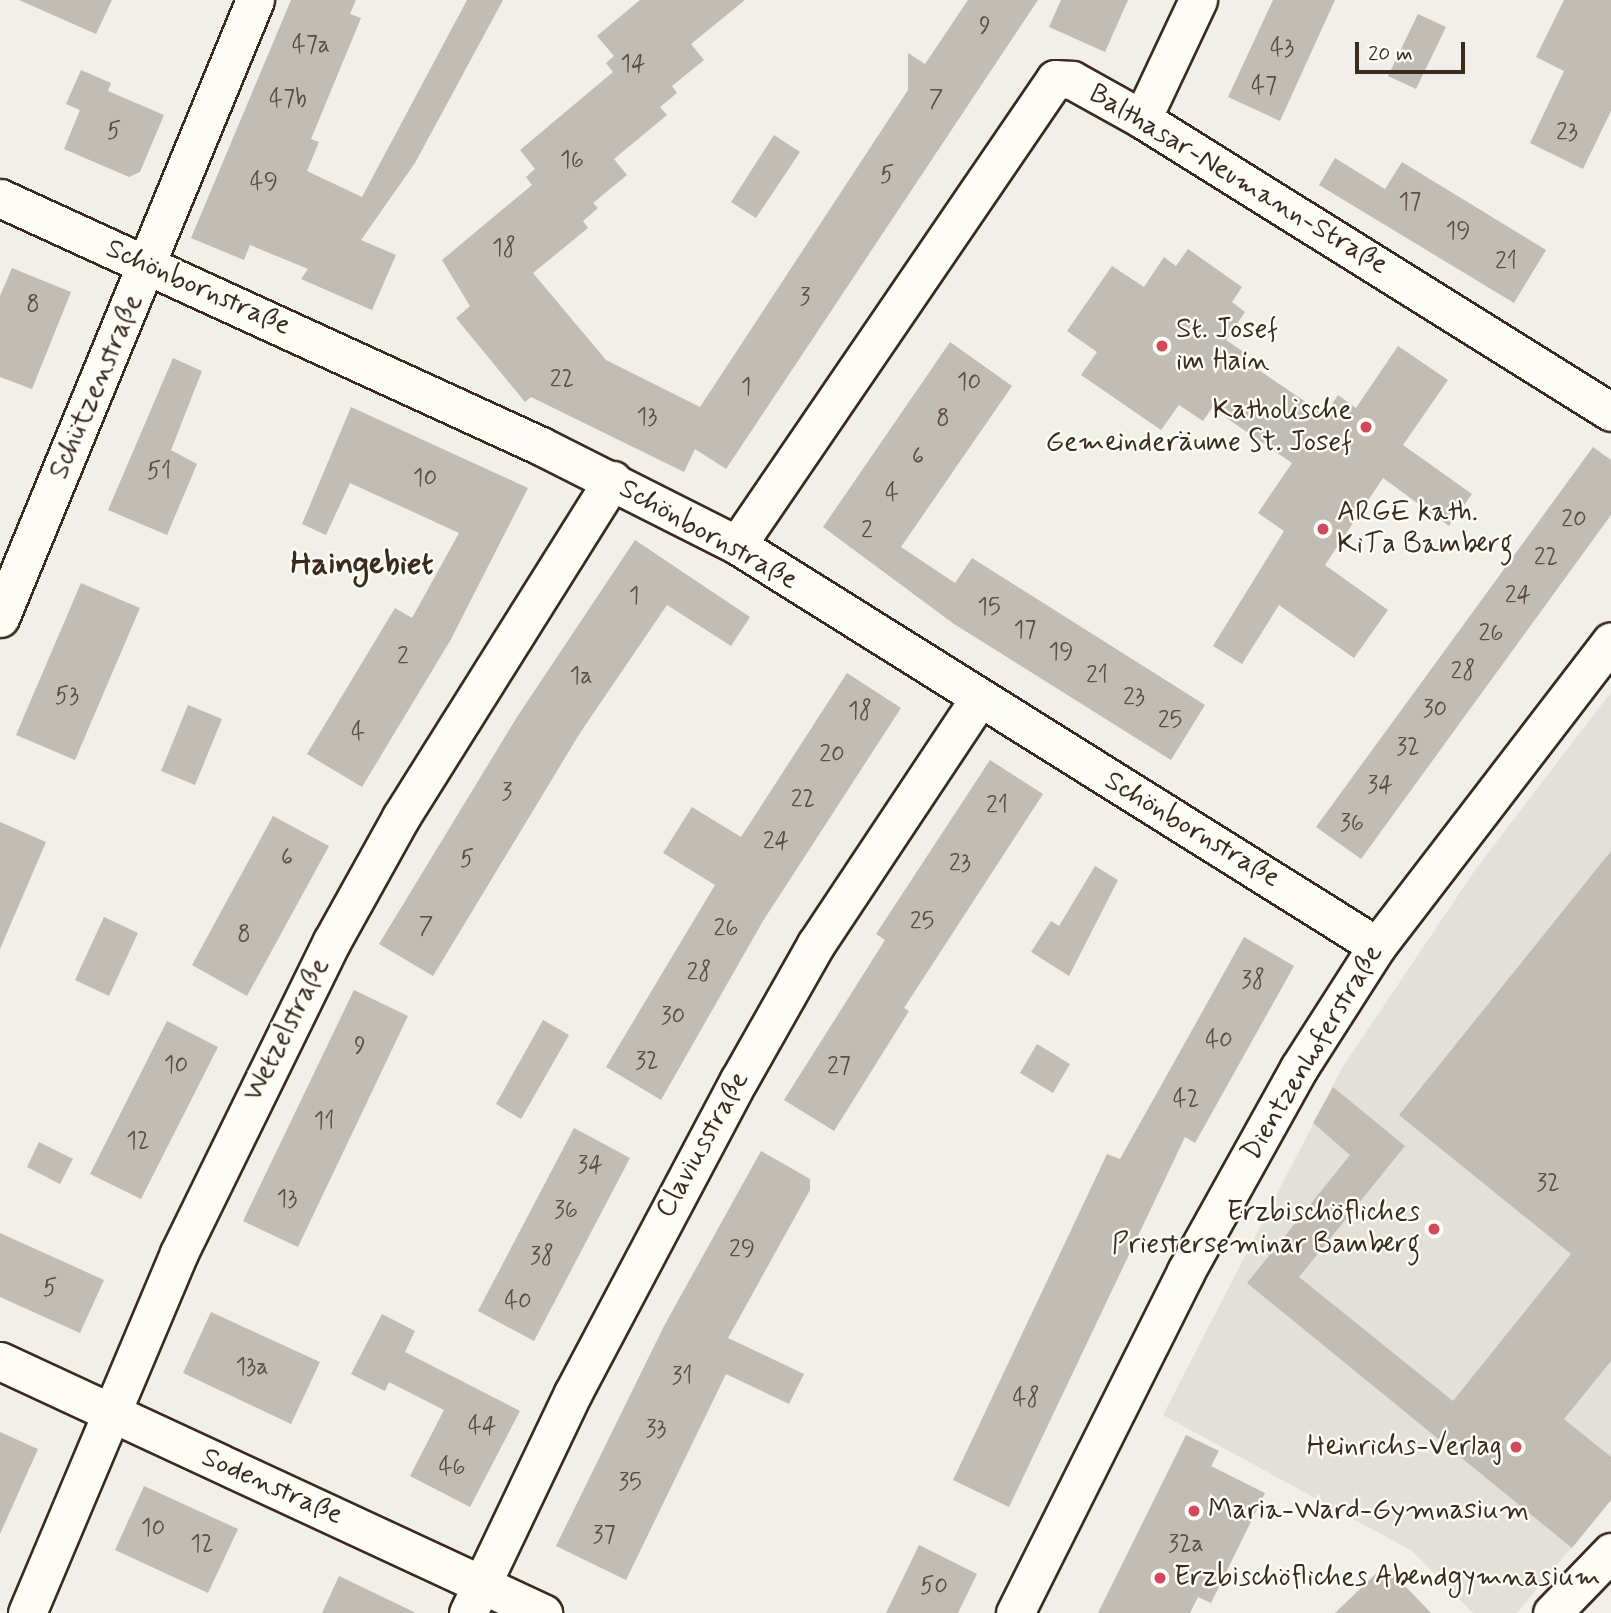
<!DOCTYPE html>
<meta charset="utf-8">
<style>
body{margin:0}
#map{position:relative;width:1611px;height:1613px;overflow:hidden;background:#f1efea;font-family:Mynerve,sans-serif}
div>[style]{position:absolute}
[style*='--x']{left:calc(var(--x)*1px);top:calc(var(--y)*1px);width:calc(var(--w)*1px);rotate:calc(var(--a)*1deg)}
.built>*{inset:0;background:#e3e0da}
.building>*{inset:0;background:#c1bcb4}
.roads{filter:drop-shadow(2px 0 #3b2a1e) drop-shadow(-2px 0 #3b2a1e) drop-shadow(0 2px #3b2a1e) drop-shadow(0 -2px #3b2a1e)}
.minor>*{height:37px;margin:-18.5px;padding:0 18.5px;transform-origin:18.5px;border-radius:18.5px;background:#fdfcf7}
.dots>*{width:19px;height:19px;translate:-50% -50%;box-sizing:border-box;border:4px solid #fdfcf7;border-radius:50%}
span{translate:-50% -50%;white-space:nowrap;text-align:center;line-height:1.15;-webkit-text-stroke:5px #fdfcf7;paint-order:stroke}
.number-label{font-size:24px;color:#5c4e44}
.number-label span{-webkit-text-stroke-width:0}
.street-label{font-size:28px;color:#3b2a1e}
.poi-label{font-size:28px;color:#3b2a1e}
.left{translate:0 -50%;text-align:left}
.right{translate:-100% -50%;text-align:right}
.quarter-label{font-size:32px;color:#3b2a1e;font-weight:700}
.scale{position:absolute;left:1355px;top:42px;width:110px;height:32px;box-sizing:border-box;border:4px solid #3b2a1e;border-top:0;padding-left:9px;font-size:21px;line-height:24px;white-space:nowrap;color:#3b2a1e;-webkit-text-stroke:5px #fdfcf7;paint-order:stroke}
</style>
<div id="map">
<div class="built">
<div style="clip-path:polygon(1611px 692px,1611px 1500px,1517px 1613px,1473px 1613px,1412px 1551px,1163px 1415px,1342px 1068px,1475px 870px)"></div>
</div>
<div class="building">
<div style="clip-path:polygon(19px 0,112px 0,96px 34px)"></div>
<div style="clip-path:polygon(291px 0,356px 0,350px 14px,361px 18px,311px 139px,319px 142px,307px 171px,362px 197px,467px 0,503px 0,415px 163px,361px 240px,396px 255px,372px 310px,301px 279px,308px 269px,250px 245px,244px 260px,191px 238px)"></div>
<div style="clip-path:polygon(640px 0,745px 0,691px 44px,704px 60px,672px 86px,677px 93px,660px 107px,667px 115px,614px 159px,627px 175px,593px 203px,598px 208px,583px 221px,588px 228px,533px 273px,606px 360px,700px 407px,908px 90px,908px 53px,925px 64px,968px 0,1038px 0,726px 469px,695px 449px,684px 472px,531px 397px,525px 402px,456px 318px,470px 306px,442px 260px,532px 185px,526px 177px,535px 169px,520px 150px,613px 72px,606px 63px,614px 56px,597px 36px)"></div>
<div style="clip-path:polygon(1061px 0,1128px 0,1105px 52px,1049px 27px)"></div>
<div style="clip-path:polygon(1273px 0,1335px 0,1280px 121px,1228px 97px)"></div>
<div style="clip-path:polygon(1564px 0,1611px 0,1611px 111px,1583px 169px,1530px 143px,1564px 71px,1536px 57px)"></div>
<div style="clip-path:polygon(1418px 14px,1446px 27px,1416px 89px,1388px 76px)"></div>
<div style="clip-path:polygon(81px 70px,111px 83px,108px 91px,164px 115px,140px 172px,129px 177px,64px 149px,80px 110px,66px 104px)"></div>
<div style="clip-path:polygon(774px 135px,800px 152px,756px 218px,731px 202px)"></div>
<div style="clip-path:polygon(1335px 158px,1385px 189px,1402px 162px,1546px 250px,1514px 303px,1319px 185px)"></div>
<div style="clip-path:polygon(1188px 249px,1242px 287px,1232px 302px,1245px 312px,1226px 340px,1248px 355px,1244px 360px,1325px 415px,1338px 395px,1356px 408px,1398px 346px,1448px 380px,1403px 445px,1472px 494px,1449px 526px,1383px 478px,1325px 565px,1388px 610px,1354px 658px,1279px 605px,1242px 664px,1213px 646px,1284px 531px,1258px 513px,1292px 463px,1212px 408px,1203px 421px,1179px 405px,1161px 430px,1081px 375px,1097px 352px,1067px 331px,1112px 266px,1144px 287px,1164px 257px,1176px 266px)"></div>
<div style="clip-path:polygon(12px 268px,71px 292px,32px 389px,0 377px,0 296px)"></div>
<div style="clip-path:polygon(950px 342px,1012px 386px,901px 547px,955px 583px,972px 558px,1205px 705px,1171px 760px,954px 624px,823px 527px)"></div>
<div style="clip-path:polygon(173px 358px,202px 371px,171px 450px,197px 464px,167px 535px,108px 510px)"></div>
<div style="clip-path:polygon(351px 407px,528px 488px,450px 641px,362px 787px,307px 754px,395px 608px,412px 618px,459px 533px,350px 483px,326px 535px,302px 524px)"></div>
<div style="clip-path:polygon(1593px 447px,1611px 460px,1611px 515px,1361px 859px,1316px 827px)"></div>
<div style="clip-path:polygon(635px 540px,750px 617px,731px 646px,667px 605px,580px 733px,433px 976px,379px 944px,517px 717px)"></div>
<div style="clip-path:polygon(81px 583px,140px 608px,75px 760px,16px 735px)"></div>
<div style="clip-path:polygon(847px 673px,901px 708px,763px 921px,661px 1100px,606px 1067px,715px 885px,663px 853px,692px 807px,741px 837px)"></div>
<div style="clip-path:polygon(188px 705px,222px 719px,195px 785px,161px 771px)"></div>
<div style="clip-path:polygon(990px 760px,1043px 794px,904px 1008px,909px 1011px,834px 1131px,784px 1100px,885px 940px,876px 934px)"></div>
<div style="clip-path:polygon(273px 816px,329px 846px,247px 996px,192px 965px)"></div>
<div style="clip-path:polygon(0 822px,46px 842px,0 949px)"></div>
<div style="clip-path:polygon(1611px 851px,1611px 1361px,1564px 1419px,1611px 1457px,1611px 1500px,1572px 1548px,1247px 1283px,1350px 1155px,1313px 1123px,1333px 1087px,1405px 1146px,1299px 1277px,1453px 1401px,1571px 1254px,1399px 1115px)"></div>
<div style="clip-path:polygon(1095px 866px,1118px 880px,1069px 976px,1031px 952px,1051px 921px,1059px 926px)"></div>
<div style="clip-path:polygon(104px 917px,138px 933px,109px 996px,75px 980px)"></div>
<div style="clip-path:polygon(1244px 937px,1294px 966px,1195px 1143px,1185px 1137px,1009px 1507px,953px 1480px,1107px 1154px,1120px 1159px)"></div>
<div style="clip-path:polygon(354px 990px,408px 1016px,298px 1247px,243px 1221px)"></div>
<div style="clip-path:polygon(543px 1020px,569px 1035px,521px 1119px,496px 1104px)"></div>
<div style="clip-path:polygon(167px 1021px,218px 1047px,141px 1199px,90px 1174px)"></div>
<div style="clip-path:polygon(1037px 1044px,1070px 1064px,1053px 1093px,1020px 1073px)"></div>
<div style="clip-path:polygon(574px 1128px,630px 1158px,534px 1341px,478px 1311px)"></div>
<div style="clip-path:polygon(39px 1142px,73px 1159px,60px 1184px,27px 1167px)"></div>
<div style="clip-path:polygon(761px 1151px,810px 1179px,810px 1190px,728px 1338px,804px 1374px,789px 1404px,726px 1374px,626px 1580px,556px 1546px,664px 1326px)"></div>
<div style="clip-path:polygon(0 1233px,104px 1280px,80px 1333px,0 1297px)"></div>
<div style="clip-path:polygon(211px 1312px,320px 1362px,291px 1424px,183px 1373px)"></div>
<div style="clip-path:polygon(382px 1314px,415px 1331px,405px 1352px,520px 1411px,470px 1507px,410px 1476px,444px 1410px,389px 1382px,385px 1391px,351px 1374px)"></div>
<div style="clip-path:polygon(0 1432px,38px 1449px,0 1534px)"></div>
<div style="clip-path:polygon(1186px 1435px,1219px 1451px,1211px 1466px,1265px 1493px,1211px 1603px,1198px 1597px,1190px 1613px,1098px 1613px)"></div>
<div style="clip-path:polygon(144px 1486px,238px 1529px,208px 1593px,115px 1550px)"></div>
<div style="clip-path:polygon(919px 1545px,977px 1574px,958px 1613px,886px 1613px)"></div>
<div style="clip-path:polygon(1385px 1565px,1431px 1613px,1335px 1613px)"></div>
<div style="clip-path:polygon(339px 1576px,416px 1613px,322px 1613px)"></div>
</div>
<div class="roads">
<div class="minor">
<div style="--x:1142;--y:119;--w:132;--a:-64.8"></div>
<div style="--x:0;--y:198;--w:595;--a:24.63"></div>
<div style="--x:541;--y:446;--w:220;--a:26.8"></div>
<div style="--x:737;--y:545;--w:755;--a:32.07"></div>
<div style="--x:737;--y:545;--w:564;--a:-55.69"></div>
<div style="--x:1055;--y:79;--w:17;--a:3"></div>
<div style="--x:1072;--y:80;--w:80;--a:29.1"></div>
<div style="--x:1142;--y:119;--w:553;--a:31.99"></div>
<div style="--x:0;--y:618;--w:669;--a:-67.58"></div>
<div style="--x:0;--y:1361;--w:599;--a:24.9"></div>
<div style="--x:27;--y:1613;--w:391;--a:-67.1"></div>
<div style="--x:179;--y:1253;--w:347;--a:-63.9"></div>
<div style="--x:332;--y:941;--w:142;--a:-60.9"></div>
<div style="--x:401;--y:817;--w:398;--a:-57.9"></div>
<div style="--x:468;--y:1613;--w:244;--a:-64.5"></div>
<div style="--x:573;--y:1393;--w:354;--a:-62.1"></div>
<div style="--x:739;--y:1080;--w:156;--a:-60.5"></div>
<div style="--x:816;--y:944;--w:293;--a:-56.4"></div>
<div style="--x:1015;--y:1613;--w:382;--a:-63.4"></div>
<div style="--x:1186;--y:1271;--w:232;--a:-60.9"></div>
<div style="--x:1299;--y:1068;--w:145;--a:-57.4"></div>
<div style="--x:1377;--y:946;--w:384;--a:-52.5"></div>
<div style="--x:1552;--y:1613;--w:85;--a:-46"></div>
</div>
</div>
<div class="dots">
<div style="left:1162px;top:346px;background:#d1495b"></div>
<div style="left:1366px;top:427px;background:#d1495b"></div>
<div style="left:1323px;top:529px;background:#d1495b"></div>
<div style="left:1434px;top:1229px;background:#d1495b"></div>
<div style="left:1516px;top:1447px;background:#d1495b"></div>
<div style="left:1194px;top:1511px;background:#d1495b"></div>
<div style="left:1160px;top:1578px;background:#d1495b"></div>
</div>
<div class="number-label">
<span style="left:985px;top:27px">9</span>
<span style="left:311px;top:46px">47a</span>
<span style="left:1282px;top:49px">43</span>
<span style="left:633px;top:65px">14</span>
<span style="left:1264px;top:87px">47</span>
<span style="left:288px;top:100px">47b</span>
<span style="left:936px;top:100px">7</span>
<span style="left:114px;top:132px">5</span>
<span style="left:1567px;top:133px">23</span>
<span style="left:572px;top:161px">16</span>
<span style="left:887px;top:176px">5</span>
<span style="left:264px;top:183px">49</span>
<span style="left:1410px;top:203px">17</span>
<span style="left:1458px;top:232px">19</span>
<span style="left:504px;top:249px">18</span>
<span style="left:1506px;top:262px">21</span>
<span style="left:805px;top:298px">3</span>
<span style="left:33px;top:305px">8</span>
<span style="left:562px;top:380px">22</span>
<span style="left:969px;top:383px">10</span>
<span style="left:746px;top:388px">1</span>
<span style="left:647px;top:418px">13</span>
<span style="left:943px;top:419px">8</span>
<span style="left:918px;top:457px">6</span>
<span style="left:159px;top:472px">51</span>
<span style="left:425px;top:479px">10</span>
<span style="left:892px;top:494px">4</span>
<span style="left:1574px;top:520px">20</span>
<span style="left:867px;top:531px">2</span>
<span style="left:1546px;top:558px">22</span>
<span style="left:1518px;top:596px">24</span>
<span style="left:634px;top:597px">1</span>
<span style="left:989px;top:608px">15</span>
<span style="left:1025px;top:631px">17</span>
<span style="left:1491px;top:634px">26</span>
<span style="left:1061px;top:653px">19</span>
<span style="left:403px;top:657px">2</span>
<span style="left:1463px;top:672px">28</span>
<span style="left:1097px;top:676px">21</span>
<span style="left:581px;top:677px">1a</span>
<span style="left:67px;top:697px">53</span>
<span style="left:1134px;top:698px">23</span>
<span style="left:1435px;top:710px">30</span>
<span style="left:860px;top:712px">18</span>
<span style="left:1170px;top:721px">25</span>
<span style="left:358px;top:733px">4</span>
<span style="left:1408px;top:748px">32</span>
<span style="left:832px;top:755px">20</span>
<span style="left:1380px;top:786px">34</span>
<span style="left:507px;top:793px">3</span>
<span style="left:803px;top:800px">22</span>
<span style="left:997px;top:806px">21</span>
<span style="left:1352px;top:824px">36</span>
<span style="left:776px;top:842px">24</span>
<span style="left:287px;top:858px">6</span>
<span style="left:467px;top:860px">5</span>
<span style="left:960px;top:864px">23</span>
<span style="left:922px;top:922px">25</span>
<span style="left:426px;top:927px">7</span>
<span style="left:726px;top:929px">26</span>
<span style="left:244px;top:935px">8</span>
<span style="left:699px;top:973px">28</span>
<span style="left:1253px;top:981px">38</span>
<span style="left:673px;top:1017px">30</span>
<span style="left:1219px;top:1041px">40</span>
<span style="left:360px;top:1047px">9</span>
<span style="left:647px;top:1062px">32</span>
<span style="left:176px;top:1066px">10</span>
<span style="left:839px;top:1067px">27</span>
<span style="left:1186px;top:1100px">42</span>
<span style="left:324px;top:1122px">11</span>
<span style="left:138px;top:1142px">12</span>
<span style="left:590px;top:1166px">34</span>
<span style="left:1548px;top:1184px">32</span>
<span style="left:287px;top:1200px">13</span>
<span style="left:566px;top:1211px">36</span>
<span style="left:742px;top:1250px">29</span>
<span style="left:542px;top:1257px">38</span>
<span style="left:50px;top:1289px">5</span>
<span style="left:518px;top:1302px">40</span>
<span style="left:252px;top:1368px">13a</span>
<span style="left:682px;top:1377px">31</span>
<span style="left:1026px;top:1399px">48</span>
<span style="left:482px;top:1427px">44</span>
<span style="left:656px;top:1430px">33</span>
<span style="left:452px;top:1468px">46</span>
<span style="left:630px;top:1483px">35</span>
<span style="left:153px;top:1529px">10</span>
<span style="left:604px;top:1536px">37</span>
<span style="left:202px;top:1545px">12</span>
<span style="left:1186px;top:1545px">32a</span>
<span style="left:934px;top:1587px">50</span>
</div>
<div class="street-label">
<span style="left:1238px;top:180px;rotate:31deg">Balthasar-Neumann-Straße</span>
<span style="left:198px;top:288px;rotate:24deg">Schönbornstraße</span>
<span style="left:97px;top:387px;rotate:-67deg">Schützenstraße</span>
<span style="left:708px;top:535px;rotate:29deg">Schönbornstraße</span>
<span style="left:1192px;top:830px;rotate:31deg">Schönbornstraße</span>
<span style="left:287px;top:1030px;rotate:-63deg">Wetzelstraße</span>
<span style="left:1313px;top:1053px;rotate:-59deg">Dientzenhoferstraße</span>
<span style="left:703px;top:1145px;rotate:-61deg">Claviusstraße</span>
<span style="left:272px;top:1487px;rotate:24deg">Sodenstraße</span>
</div>
<div class="poi-label">
<span class="left" style="left:1176px;top:346px">St. Josef<br>im Hain</span>
<span class="right" style="left:1352px;top:427px">Katholische<br>Gemeinderäume St. Josef</span>
<span class="left" style="left:1337px;top:529px">ARGE kath.<br>KiTa Bamberg</span>
<span class="right" style="left:1420px;top:1229px">Erzbischöfliches<br>Priesterseminar Bamberg</span>
<span class="right" style="left:1502px;top:1447px">Heinrichs-Verlag</span>
<span class="left" style="left:1208px;top:1511px">Maria-Ward-Gymnasium</span>
<span class="left" style="left:1174px;top:1578px">Erzbischöfliches Abendgymnasium</span>
</div>
<div class="quarter-label">
<span style="left:362px;top:564px">Haingebiet</span>
</div>
<div class="scale">20 m</div>
</div>
